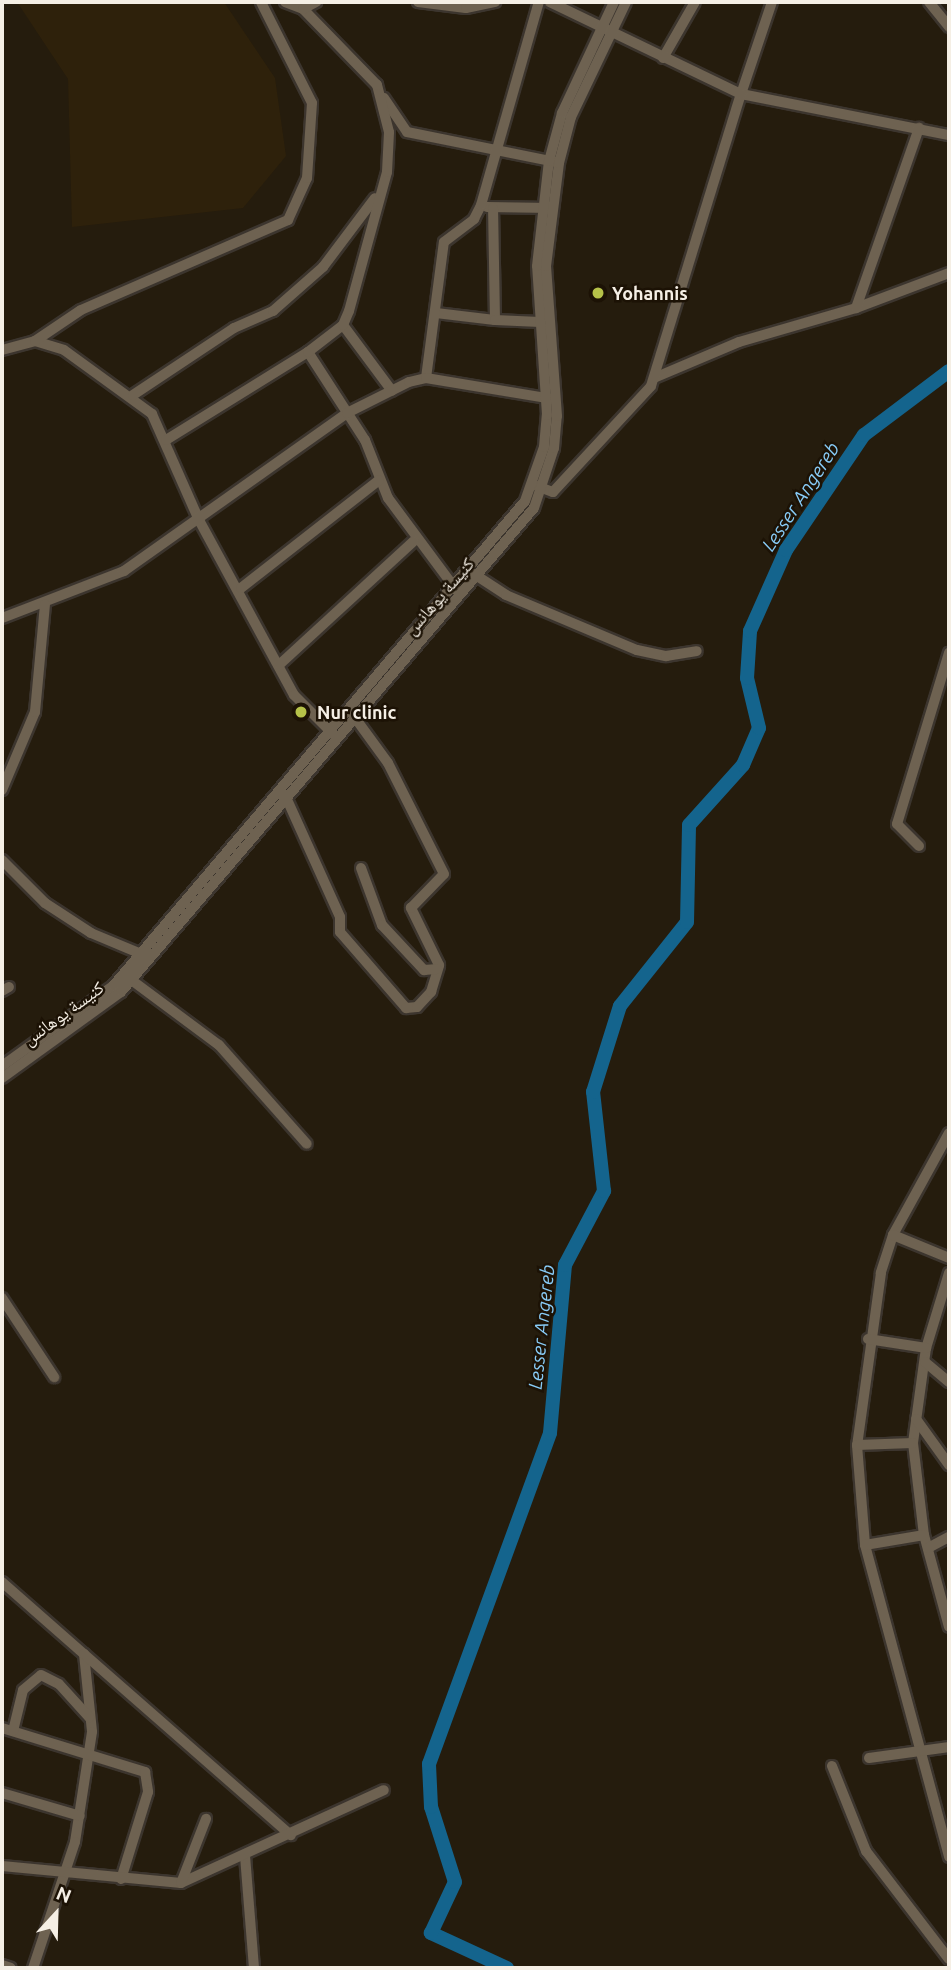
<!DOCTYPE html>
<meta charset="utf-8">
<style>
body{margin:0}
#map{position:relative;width:951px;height:1970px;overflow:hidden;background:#251c0d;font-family:Ubuntu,"Noto Naskh Arabic",sans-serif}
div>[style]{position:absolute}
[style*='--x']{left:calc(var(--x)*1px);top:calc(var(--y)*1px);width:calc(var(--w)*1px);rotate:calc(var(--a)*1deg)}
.built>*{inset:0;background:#2e210b}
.river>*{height:14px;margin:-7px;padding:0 7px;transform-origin:7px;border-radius:7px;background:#14648d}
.roads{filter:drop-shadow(2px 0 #3c352e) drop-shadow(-2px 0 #3c352e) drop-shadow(0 2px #3c352e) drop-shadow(0 -2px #3c352e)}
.minor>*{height:10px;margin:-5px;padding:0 5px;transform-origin:5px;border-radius:5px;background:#6e6251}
.dots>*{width:19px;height:19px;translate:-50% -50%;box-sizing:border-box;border:4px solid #1c1205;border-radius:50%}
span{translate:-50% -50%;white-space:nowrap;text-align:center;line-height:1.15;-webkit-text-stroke:5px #1c1205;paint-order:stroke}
.poi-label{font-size:18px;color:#f5efe5;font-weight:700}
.left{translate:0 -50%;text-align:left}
.street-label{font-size:18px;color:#f5efe5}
.water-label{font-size:19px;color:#88cbf6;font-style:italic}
.frame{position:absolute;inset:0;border:4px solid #f5efe5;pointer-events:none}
.north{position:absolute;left:21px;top:1879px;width:70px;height:70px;-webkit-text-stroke:5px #1c1205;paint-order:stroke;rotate:22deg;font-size:19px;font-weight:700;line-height:28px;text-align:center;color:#f5efe5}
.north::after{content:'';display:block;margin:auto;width:24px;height:32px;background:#f5efe5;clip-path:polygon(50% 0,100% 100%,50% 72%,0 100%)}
</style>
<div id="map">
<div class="built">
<div style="clip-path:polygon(17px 2px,224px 2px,275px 78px,286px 156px,243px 208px,72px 227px,68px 79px)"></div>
</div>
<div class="river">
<div style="--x:507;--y:1968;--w:84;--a:-155.3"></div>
<div style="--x:431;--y:1933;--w:56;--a:-64.8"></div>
<div style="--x:455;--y:1882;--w:79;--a:-107.7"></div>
<div style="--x:431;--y:1807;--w:43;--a:-92.7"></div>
<div style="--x:429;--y:1764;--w:352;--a:-69.9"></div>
<div style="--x:550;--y:1433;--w:169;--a:-84.9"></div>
<div style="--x:565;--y:1265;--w:84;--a:-62.2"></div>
<div style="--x:604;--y:1191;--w:100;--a:-96.3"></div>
<div style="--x:593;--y:1092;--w:90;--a:-72.6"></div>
<div style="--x:620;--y:1006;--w:107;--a:-51.4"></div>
<div style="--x:687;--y:922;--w:97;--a:-88.8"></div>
<div style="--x:689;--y:825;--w:81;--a:-48"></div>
<div style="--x:743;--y:765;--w:40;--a:-66.6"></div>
<div style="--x:759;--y:728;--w:51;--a:-103.5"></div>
<div style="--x:747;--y:678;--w:47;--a:-86.3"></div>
<div style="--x:750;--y:631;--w:89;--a:-66"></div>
<div style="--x:786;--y:550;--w:139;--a:-55.9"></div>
<div style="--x:864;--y:435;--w:106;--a:-37"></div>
</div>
<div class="roads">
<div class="minor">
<div style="--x:285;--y:2;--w:19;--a:21"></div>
<div style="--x:418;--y:2;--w:48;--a:7.1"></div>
<div style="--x:466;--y:8;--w:30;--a:-12"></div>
<div style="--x:772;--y:2;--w:97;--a:108.6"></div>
<div style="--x:741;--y:94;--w:212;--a:11.2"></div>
<div style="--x:929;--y:2;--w:32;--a:51"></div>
<div style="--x:663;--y:58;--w:64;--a:-60.3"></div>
<div style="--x:384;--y:98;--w:41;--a:55.9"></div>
<div style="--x:407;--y:132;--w:152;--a:11.4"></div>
<div style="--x:487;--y:207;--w:64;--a:0.9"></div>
<div style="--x:856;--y:308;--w:99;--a:-20.6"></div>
<div style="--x:436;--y:313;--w:59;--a:6.8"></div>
<div style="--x:495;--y:320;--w:112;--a:-91"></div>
<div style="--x:495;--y:320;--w:45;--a:2.5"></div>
<div style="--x:343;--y:325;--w:82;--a:53.4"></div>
<div style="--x:35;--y:341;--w:30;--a:17"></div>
<div style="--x:64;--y:350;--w:109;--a:36"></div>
<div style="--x:152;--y:414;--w:116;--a:66.1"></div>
<div style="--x:199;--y:520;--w:199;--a:61.5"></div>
<div style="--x:294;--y:695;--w:58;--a:45"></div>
<div style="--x:2;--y:350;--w:34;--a:-15"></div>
<div style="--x:35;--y:341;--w:55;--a:-34"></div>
<div style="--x:81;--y:310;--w:226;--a:-23.5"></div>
<div style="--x:288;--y:220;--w:46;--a:-65.7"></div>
<div style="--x:307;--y:178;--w:75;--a:-86.2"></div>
<div style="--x:312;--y:103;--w:113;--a:-116.8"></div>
<div style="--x:308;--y:352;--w:105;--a:57.1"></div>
<div style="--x:365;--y:440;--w:62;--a:68.4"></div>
<div style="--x:388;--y:498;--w:116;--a:53.4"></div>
<div style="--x:426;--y:378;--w:137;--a:-82.5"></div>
<div style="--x:444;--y:242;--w:38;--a:-37"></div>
<div style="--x:474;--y:219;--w:16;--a:-63"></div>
<div style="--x:481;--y:205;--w:211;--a:-74.1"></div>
<div style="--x:654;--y:378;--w:92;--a:-23"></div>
<div style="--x:739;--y:342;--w:122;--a:-16.2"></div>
<div style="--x:856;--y:308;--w:191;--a:-70.7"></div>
<div style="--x:133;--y:395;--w:121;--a:-33.6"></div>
<div style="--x:234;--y:328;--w:43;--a:-23.6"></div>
<div style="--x:273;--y:311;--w:67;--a:-41.3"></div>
<div style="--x:323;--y:267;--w:86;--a:-53"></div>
<div style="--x:166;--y:440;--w:167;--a:-31.8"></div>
<div style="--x:308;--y:352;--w:44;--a:-37.6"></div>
<div style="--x:343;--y:325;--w:15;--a:-67"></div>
<div style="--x:349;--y:311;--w:144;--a:-74.7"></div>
<div style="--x:387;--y:172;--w:40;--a:-87.1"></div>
<div style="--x:389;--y:132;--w:49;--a:-104.3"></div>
<div style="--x:377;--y:85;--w:106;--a:-134.2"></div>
<div style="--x:303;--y:9;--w:15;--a:-28"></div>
<div style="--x:537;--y:486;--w:17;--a:21"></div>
<div style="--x:553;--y:492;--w:144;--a:-47.2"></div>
<div style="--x:651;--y:386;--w:306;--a:-72.9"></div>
<div style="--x:741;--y:94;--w:212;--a:-154.3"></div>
<div style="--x:474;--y:574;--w:38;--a:33"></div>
<div style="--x:506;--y:595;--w:142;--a:22.8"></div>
<div style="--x:637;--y:650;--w:30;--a:12"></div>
<div style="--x:666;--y:656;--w:31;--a:-9"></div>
<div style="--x:241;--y:588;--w:175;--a:-38"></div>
<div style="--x:2;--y:618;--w:131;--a:-21.1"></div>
<div style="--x:124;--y:571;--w:273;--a:-35.3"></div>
<div style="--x:347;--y:413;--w:69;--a:-26.6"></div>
<div style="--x:409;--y:382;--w:17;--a:-13"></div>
<div style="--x:426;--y:378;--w:129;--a:9.4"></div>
<div style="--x:279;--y:665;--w:183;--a:-42.6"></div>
<div style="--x:2;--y:790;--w:85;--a:-67.1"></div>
<div style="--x:35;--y:712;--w:108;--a:-84.7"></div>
<div style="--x:285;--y:795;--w:134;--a:65.7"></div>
<div style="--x:340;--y:917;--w:15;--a:90"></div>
<div style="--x:340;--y:932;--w:101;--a:49"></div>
<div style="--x:406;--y:1008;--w:11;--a:-5"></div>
<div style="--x:417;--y:1007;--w:21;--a:-47"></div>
<div style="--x:431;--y:992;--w:28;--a:-73"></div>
<div style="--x:439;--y:965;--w:64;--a:-116.2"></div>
<div style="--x:411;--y:908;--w:47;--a:-45.9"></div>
<div style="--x:444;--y:874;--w:124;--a:-116.8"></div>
<div style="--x:388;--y:763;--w:59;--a:-126.1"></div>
<div style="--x:919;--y:846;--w:31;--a:-135"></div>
<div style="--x:897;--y:824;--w:179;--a:-73.1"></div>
<div style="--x:2;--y:860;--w:61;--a:45"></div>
<div style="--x:45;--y:903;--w:55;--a:33.1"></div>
<div style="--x:91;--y:933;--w:60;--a:22.7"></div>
<div style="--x:361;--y:868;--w:61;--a:69.8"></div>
<div style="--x:382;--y:925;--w:62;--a:47"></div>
<div style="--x:424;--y:970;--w:13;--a:-4"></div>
<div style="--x:126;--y:976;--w:116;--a:36.6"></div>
<div style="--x:219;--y:1045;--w:132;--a:48.4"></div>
<div style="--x:2;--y:991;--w:8;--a:-30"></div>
<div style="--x:2;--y:1066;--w:137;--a:-35.8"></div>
<div style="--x:113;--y:986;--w:636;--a:-49.65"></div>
<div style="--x:525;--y:501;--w:57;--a:-70.6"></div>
<div style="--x:544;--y:447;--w:32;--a:-85"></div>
<div style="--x:547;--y:415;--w:149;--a:-93.8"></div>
<div style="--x:537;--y:266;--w:106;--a:-83.5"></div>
<div style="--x:549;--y:161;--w:50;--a:-74.8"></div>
<div style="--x:562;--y:113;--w:123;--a:-64.9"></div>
<div style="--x:2;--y:1078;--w:147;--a:-35.9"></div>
<div style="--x:121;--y:992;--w:636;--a:-49.53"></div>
<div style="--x:534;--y:508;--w:63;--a:-71.6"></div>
<div style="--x:554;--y:448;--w:32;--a:-85"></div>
<div style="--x:557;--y:416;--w:150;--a:-94.2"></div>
<div style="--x:546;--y:266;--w:104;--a:-82.8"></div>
<div style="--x:559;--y:163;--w:48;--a:-75.4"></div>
<div style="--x:571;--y:117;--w:127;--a:-64.4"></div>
<div style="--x:949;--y:1133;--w:116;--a:118.8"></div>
<div style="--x:893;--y:1235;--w:40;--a:108"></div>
<div style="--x:881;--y:1273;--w:174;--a:97.9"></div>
<div style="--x:857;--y:1445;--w:100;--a:85.4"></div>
<div style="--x:865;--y:1545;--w:323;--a:74.9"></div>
<div style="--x:893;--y:1235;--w:61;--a:22.3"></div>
<div style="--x:949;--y:1273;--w:78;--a:107"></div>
<div style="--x:926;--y:1348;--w:96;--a:97.8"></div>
<div style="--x:913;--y:1443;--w:93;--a:83.2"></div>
<div style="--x:924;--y:1535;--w:95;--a:74.8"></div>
<div style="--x:2;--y:1298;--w:95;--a:56.6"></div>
<div style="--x:868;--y:1339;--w:59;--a:8.8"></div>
<div style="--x:925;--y:1362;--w:31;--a:40"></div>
<div style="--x:916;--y:1419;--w:57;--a:54.3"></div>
<div style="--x:857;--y:1445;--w:56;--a:-2"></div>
<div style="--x:865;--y:1545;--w:60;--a:-9.6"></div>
<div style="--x:928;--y:1548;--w:24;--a:-28"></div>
<div style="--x:2;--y:1582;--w:109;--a:41.3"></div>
<div style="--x:84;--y:1654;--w:78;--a:84.1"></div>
<div style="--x:92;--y:1732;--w:111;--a:98.8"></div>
<div style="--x:75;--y:1842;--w:133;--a:108.4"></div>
<div style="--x:84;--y:1654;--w:275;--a:41.2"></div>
<div style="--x:2;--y:1728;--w:150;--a:17.1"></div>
<div style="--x:145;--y:1772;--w:20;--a:81"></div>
<div style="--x:148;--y:1792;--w:91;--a:107.2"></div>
<div style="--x:13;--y:1731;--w:42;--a:-76.3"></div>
<div style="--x:23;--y:1690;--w:23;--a:-40"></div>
<div style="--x:41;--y:1675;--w:20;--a:27"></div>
<div style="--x:59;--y:1684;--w:45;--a:47.7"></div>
<div style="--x:869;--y:1758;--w:81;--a:-7.8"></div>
<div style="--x:832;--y:1766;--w:92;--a:68.2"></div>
<div style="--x:866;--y:1851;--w:136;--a:52.5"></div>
<div style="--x:2;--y:1793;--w:81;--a:16.4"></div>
<div style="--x:245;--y:1856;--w:112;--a:85.4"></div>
<div style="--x:2;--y:1866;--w:180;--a:5.4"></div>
<div style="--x:181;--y:1883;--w:223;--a:-24.6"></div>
<div style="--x:181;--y:1883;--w:69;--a:-68.7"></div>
<div style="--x:2;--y:1965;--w:9;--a:18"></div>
</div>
</div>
<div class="dots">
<div style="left:598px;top:293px;background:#b6c249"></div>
<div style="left:301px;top:712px;background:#b6c249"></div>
</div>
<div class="poi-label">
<span class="left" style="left:612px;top:293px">Yohannis</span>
<span class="left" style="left:317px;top:712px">Nur clinic</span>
</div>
<div class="street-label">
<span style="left:439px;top:596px;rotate:-49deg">كنيسة يوهانس</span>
<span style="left:63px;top:1013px;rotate:-36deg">كنيسة يوهانس</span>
</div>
<div class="water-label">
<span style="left:801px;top:497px;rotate:-57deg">Lesser Angereb</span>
<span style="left:542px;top:1327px;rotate:-84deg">Lesser Angereb</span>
</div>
<div class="frame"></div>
<div class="north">N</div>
</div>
